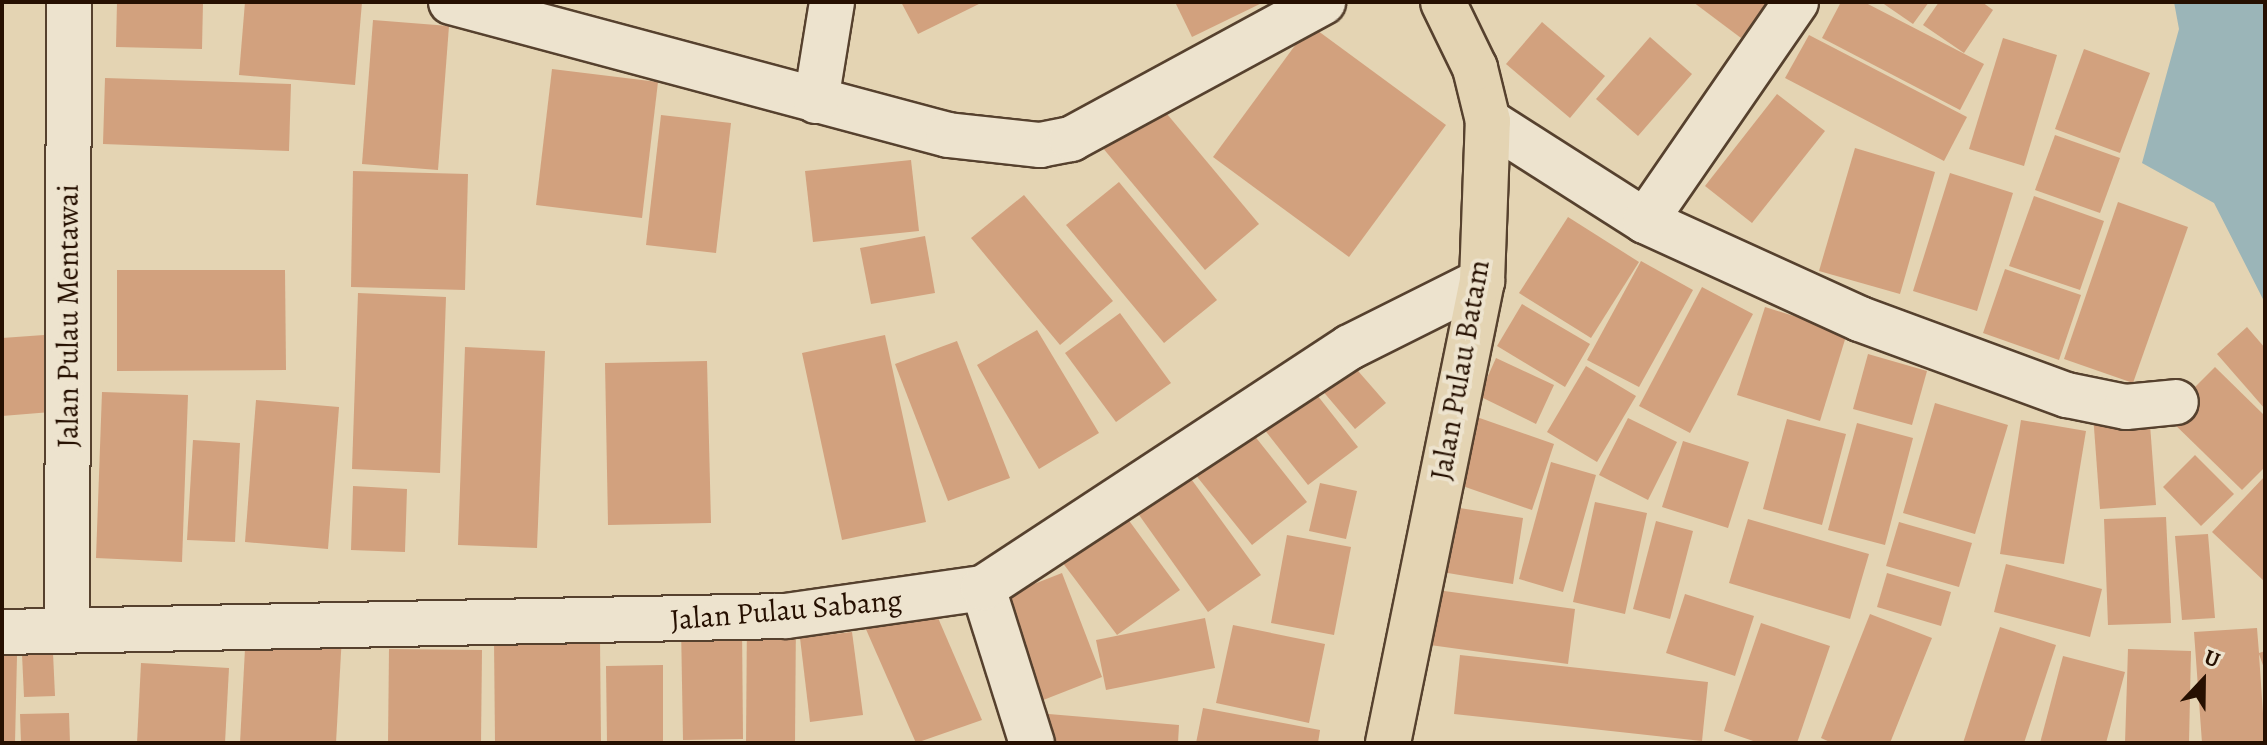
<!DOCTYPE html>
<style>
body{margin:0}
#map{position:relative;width:2267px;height:745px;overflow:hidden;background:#e4d4b3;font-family:Alegreya,serif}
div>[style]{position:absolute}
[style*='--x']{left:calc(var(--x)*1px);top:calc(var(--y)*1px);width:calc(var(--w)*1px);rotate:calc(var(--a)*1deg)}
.water>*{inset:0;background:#9bb5b8}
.building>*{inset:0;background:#d2a17e}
.roads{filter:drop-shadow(2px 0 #56412e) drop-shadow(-2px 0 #56412e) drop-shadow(0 2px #56412e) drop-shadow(0 -2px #56412e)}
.minor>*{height:44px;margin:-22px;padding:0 22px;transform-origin:22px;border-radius:22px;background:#ede3ce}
.highway>*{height:44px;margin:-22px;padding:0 22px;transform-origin:22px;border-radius:22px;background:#e4d4b3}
span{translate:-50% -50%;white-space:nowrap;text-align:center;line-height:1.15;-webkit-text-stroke:8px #ede3ce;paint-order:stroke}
.street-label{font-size:30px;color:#261001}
.frame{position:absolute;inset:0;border:4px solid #261001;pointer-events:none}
.north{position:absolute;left:2163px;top:641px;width:80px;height:80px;-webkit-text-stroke:6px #ede3ce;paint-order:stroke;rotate:22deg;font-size:22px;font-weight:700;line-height:32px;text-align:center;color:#261001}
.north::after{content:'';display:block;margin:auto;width:28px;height:36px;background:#261001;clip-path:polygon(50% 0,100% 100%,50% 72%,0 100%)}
</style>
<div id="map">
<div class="water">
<div style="clip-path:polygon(2174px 2px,2265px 2px,2265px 303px,2214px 203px,2142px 163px,2179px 29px)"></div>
</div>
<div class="building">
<div style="clip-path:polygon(117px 2px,203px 2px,202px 49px,116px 47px)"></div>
<div style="clip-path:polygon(245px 2px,362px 2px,355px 85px,239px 75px)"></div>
<div style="clip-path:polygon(901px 2px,983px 2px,918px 34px)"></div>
<div style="clip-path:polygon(1175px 2px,1264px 2px,1192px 37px)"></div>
<div style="clip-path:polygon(1693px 2px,1768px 2px,1741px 38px)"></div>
<div style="clip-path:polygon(1841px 2px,1864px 2px,1984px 64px,1960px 110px,1822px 38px)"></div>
<div style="clip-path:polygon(1881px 2px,1929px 2px,1913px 24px)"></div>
<div style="clip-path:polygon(1939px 2px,1982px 2px,1993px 10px,1964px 53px,1923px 25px)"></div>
<div style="clip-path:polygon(373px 20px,449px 26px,438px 170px,362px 164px)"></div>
<div style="clip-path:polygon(1542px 22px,1605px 76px,1570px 118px,1506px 64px)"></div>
<div style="clip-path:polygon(1310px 25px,1446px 125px,1349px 257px,1213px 157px)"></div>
<div style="clip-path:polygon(1809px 35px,1967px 117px,1944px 161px,1785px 78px)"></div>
<div style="clip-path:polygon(1650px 37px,1692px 74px,1638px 136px,1596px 99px)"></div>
<div style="clip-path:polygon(2003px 38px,2057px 55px,2024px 166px,1969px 149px)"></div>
<div style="clip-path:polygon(2084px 49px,2150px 73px,2120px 153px,2055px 129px)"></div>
<div style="clip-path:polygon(552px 69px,658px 82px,642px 218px,536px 205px)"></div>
<div style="clip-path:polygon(105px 78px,291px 84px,289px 151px,103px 144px)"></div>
<div style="clip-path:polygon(1777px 94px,1825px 131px,1752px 223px,1705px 186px)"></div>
<div style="clip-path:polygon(1157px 102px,1259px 224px,1205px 270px,1102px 147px)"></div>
<div style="clip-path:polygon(661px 115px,731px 123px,716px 253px,646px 245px)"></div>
<div style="clip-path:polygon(2055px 135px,2120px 158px,2100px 213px,2035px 190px)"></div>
<div style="clip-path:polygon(1855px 148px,1935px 172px,1900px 294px,1819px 271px)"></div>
<div style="clip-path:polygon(911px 160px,919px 231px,813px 242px,805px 171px)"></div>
<div style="clip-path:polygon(353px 171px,468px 174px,465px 290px,351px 287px)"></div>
<div style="clip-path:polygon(1950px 173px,2013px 193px,1977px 311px,1913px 291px)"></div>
<div style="clip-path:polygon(1119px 182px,1217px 300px,1164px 343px,1066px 225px)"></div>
<div style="clip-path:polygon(1024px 195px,1113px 301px,1060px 345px,971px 238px)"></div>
<div style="clip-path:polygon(2034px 196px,2104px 221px,2080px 290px,2009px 266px)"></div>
<div style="clip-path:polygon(2118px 202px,2188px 227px,2133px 383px,2064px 359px)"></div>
<div style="clip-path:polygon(1568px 217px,1639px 262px,1591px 338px,1519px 293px)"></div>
<div style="clip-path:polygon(925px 236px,935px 293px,871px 304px,860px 248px)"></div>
<div style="clip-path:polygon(1641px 261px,1693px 290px,1639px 387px,1587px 360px)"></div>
<div style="clip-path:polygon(2005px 269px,2081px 295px,2059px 360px,1983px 333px)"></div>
<div style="clip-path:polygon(117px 270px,285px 270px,286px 370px,117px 371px)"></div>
<div style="clip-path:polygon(1702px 287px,1753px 314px,1690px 433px,1639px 406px)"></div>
<div style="clip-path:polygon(358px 293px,446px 297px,440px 473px,352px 469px)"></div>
<div style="clip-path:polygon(1522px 304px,1590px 344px,1565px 387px,1497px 346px)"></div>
<div style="clip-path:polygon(1765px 307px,1847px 333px,1820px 421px,1737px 395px)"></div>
<div style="clip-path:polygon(1120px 313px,1171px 383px,1116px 422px,1065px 353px)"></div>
<div style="clip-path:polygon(2247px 327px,2265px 348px,2265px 409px,2217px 354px)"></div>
<div style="clip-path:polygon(1037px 330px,1099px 433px,1039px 469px,977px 365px)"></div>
<div style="clip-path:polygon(44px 335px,51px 412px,2px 416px,2px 338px)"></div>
<div style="clip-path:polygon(885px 335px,926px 522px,842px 540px,802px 353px)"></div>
<div style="clip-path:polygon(957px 341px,1010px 478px,948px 501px,895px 364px)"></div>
<div style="clip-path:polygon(465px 347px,545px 351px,537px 548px,458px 545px)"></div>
<div style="clip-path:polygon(1868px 354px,1927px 371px,1912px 425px,1853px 409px)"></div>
<div style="clip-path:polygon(1496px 358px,1554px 385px,1536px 424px,1479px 396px)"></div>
<div style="clip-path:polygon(707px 361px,711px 523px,608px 525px,605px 363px)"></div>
<div style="clip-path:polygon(1352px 364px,1386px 403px,1355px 429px,1321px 389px)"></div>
<div style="clip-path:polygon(1586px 366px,1636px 396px,1597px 462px,1547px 432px)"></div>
<div style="clip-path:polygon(2215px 367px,2265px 416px,2265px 467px,2242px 490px,2166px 416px)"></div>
<div style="clip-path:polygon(1299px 372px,1358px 447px,1308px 485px,1249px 410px)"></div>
<div style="clip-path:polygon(102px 392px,188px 395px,182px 562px,96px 558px)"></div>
<div style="clip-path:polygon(256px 400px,339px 407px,328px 549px,245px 542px)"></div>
<div style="clip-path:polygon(1935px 403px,2008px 425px,1975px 534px,1903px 513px)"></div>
<div style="clip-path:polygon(2149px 411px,2156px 505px,2100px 509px,2093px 414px)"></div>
<div style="clip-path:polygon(1238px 415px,1307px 502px,1252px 545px,1182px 458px)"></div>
<div style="clip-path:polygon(1471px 415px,1554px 444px,1532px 510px,1448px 481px)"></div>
<div style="clip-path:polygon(1628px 418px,1677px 442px,1648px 500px,1599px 475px)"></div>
<div style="clip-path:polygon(1787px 419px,1846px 434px,1822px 525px,1763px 509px)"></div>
<div style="clip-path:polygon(2021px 420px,2086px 431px,2064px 564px,2000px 554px)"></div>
<div style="clip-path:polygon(1857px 423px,1913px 438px,1885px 545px,1828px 530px)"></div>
<div style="clip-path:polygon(193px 440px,240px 443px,235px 542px,187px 540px)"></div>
<div style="clip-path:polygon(1683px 441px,1749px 462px,1728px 528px,1662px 507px)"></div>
<div style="clip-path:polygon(1173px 454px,1261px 575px,1208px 612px,1122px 491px)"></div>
<div style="clip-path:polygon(2195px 455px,2234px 494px,2201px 526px,2163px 487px)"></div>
<div style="clip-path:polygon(1551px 462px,1596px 475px,1563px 592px,1519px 579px)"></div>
<div style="clip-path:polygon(2265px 476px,2265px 582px,2212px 532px)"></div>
<div style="clip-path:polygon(1320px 483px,1357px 491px,1346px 539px,1309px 531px)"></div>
<div style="clip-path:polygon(353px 486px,407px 489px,405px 552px,351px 550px)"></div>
<div style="clip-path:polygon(1108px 492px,1180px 590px,1117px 635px,1044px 538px)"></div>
<div style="clip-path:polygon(1595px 502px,1647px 513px,1625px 614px,1573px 602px)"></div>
<div style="clip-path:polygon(1447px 506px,1523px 518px,1513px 584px,1436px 571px)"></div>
<div style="clip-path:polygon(2166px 517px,2171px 623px,2108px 625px,2104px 519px)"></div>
<div style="clip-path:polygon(1748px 519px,1869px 554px,1850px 619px,1729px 583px)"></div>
<div style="clip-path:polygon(1656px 521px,1693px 531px,1670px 619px,1633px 609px)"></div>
<div style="clip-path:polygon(1899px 522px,1972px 543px,1959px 587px,1886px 566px)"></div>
<div style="clip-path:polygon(2208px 534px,2215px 618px,2182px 620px,2175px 536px)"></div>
<div style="clip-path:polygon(1287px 535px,1351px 547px,1334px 635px,1271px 623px)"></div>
<div style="clip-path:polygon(2006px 564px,2102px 589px,2090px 637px,1994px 612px)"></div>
<div style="clip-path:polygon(1062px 573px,1102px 677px,1028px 706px,988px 602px)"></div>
<div style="clip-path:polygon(1887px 573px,1951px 592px,1941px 626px,1877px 607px)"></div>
<div style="clip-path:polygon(926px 590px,982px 720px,916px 743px,861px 618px)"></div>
<div style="clip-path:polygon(1437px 590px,1575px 609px,1568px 664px,1430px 645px)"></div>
<div style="clip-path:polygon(1685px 594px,1754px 616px,1735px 676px,1666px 653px)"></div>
<div style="clip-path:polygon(1870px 614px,1932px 638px,1890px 743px,1832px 743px,1821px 738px)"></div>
<div style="clip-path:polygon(747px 615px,796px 615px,795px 743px,746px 743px)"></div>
<div style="clip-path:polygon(1205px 618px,1215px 668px,1106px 690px,1096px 640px)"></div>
<div style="clip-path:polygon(1761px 623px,1830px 646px,1797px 743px,1759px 743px,1724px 731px)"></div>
<div style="clip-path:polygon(742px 625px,743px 739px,683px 740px,681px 626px)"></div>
<div style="clip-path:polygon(1233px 625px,1325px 644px,1309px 723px,1216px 703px)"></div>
<div style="clip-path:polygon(2000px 627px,2056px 645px,2024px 743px,1963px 743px)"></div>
<div style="clip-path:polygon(2257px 628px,2259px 653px,2265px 651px,2265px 671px,2259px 654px,2265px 743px,2202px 743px,2194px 632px)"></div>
<div style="clip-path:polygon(246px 630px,342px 635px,336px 743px,240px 743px)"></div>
<div style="clip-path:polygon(52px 631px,55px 696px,24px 697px,21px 633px)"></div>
<div style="clip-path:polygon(852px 632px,863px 715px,810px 722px,800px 638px)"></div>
<div style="clip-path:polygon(494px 640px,600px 640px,601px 743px,495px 743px)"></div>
<div style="clip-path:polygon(389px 649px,482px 650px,481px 743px,388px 743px)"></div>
<div style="clip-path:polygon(2128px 649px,2191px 651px,2189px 743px,2125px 743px)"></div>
<div style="clip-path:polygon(2px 655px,17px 656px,15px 743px,2px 743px)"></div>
<div style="clip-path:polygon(1460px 655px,1708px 682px,1702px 741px,1454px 714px)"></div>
<div style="clip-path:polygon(2063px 656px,2125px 672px,2106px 743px,2040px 743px)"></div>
<div style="clip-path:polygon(141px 663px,229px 668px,225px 743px,137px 743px)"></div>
<div style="clip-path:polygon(663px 665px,663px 743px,607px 743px,606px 666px)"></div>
<div style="clip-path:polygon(1203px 708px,1320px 730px,1318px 743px,1196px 743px)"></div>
<div style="clip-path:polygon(1025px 712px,1179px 725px,1178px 743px,1023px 743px)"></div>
<div style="clip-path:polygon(69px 713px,70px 743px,21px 743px,20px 714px)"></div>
</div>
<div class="roads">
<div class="minor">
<div style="--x:451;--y:2;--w:514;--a:14.98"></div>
<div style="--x:948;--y:135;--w:93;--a:6.2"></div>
<div style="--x:1040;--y:145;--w:32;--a:-11"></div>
<div style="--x:1071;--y:139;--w:287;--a:-28.5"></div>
<div style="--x:816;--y:101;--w:100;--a:-80.8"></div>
<div style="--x:1488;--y:121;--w:186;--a:32.5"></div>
<div style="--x:1645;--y:221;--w:236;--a:24.5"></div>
<div style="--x:1860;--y:319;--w:221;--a:20.2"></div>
<div style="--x:2067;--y:395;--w:60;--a:11.5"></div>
<div style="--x:2126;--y:407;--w:50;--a:-5.7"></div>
<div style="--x:1645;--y:221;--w:266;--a:-55.4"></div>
<div style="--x:983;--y:588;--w:163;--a:72.5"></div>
<div style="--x:67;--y:630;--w:628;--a:-89.82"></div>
<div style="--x:2;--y:632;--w:784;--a:-1.17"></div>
<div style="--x:786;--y:616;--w:199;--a:-8.1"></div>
<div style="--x:983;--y:588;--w:439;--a:-33.3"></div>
<div style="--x:1350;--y:347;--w:148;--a:-26.6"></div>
</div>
<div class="highway">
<div style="--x:1388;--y:743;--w:471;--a:-78.5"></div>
<div style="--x:1482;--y:281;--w:160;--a:-87.9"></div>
<div style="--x:1488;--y:121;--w:55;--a:-103.8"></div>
<div style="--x:1475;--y:68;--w:73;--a:-115.9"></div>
</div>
</div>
<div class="street-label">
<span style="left:68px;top:316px;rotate:-90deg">Jalan Pulau Mentawai</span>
<span style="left:1460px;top:370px;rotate:-80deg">Jalan Pulau Batam</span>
<span style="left:786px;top:610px;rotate:-5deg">Jalan Pulau Sabang</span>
</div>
<div class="frame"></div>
<div class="north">U</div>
</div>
